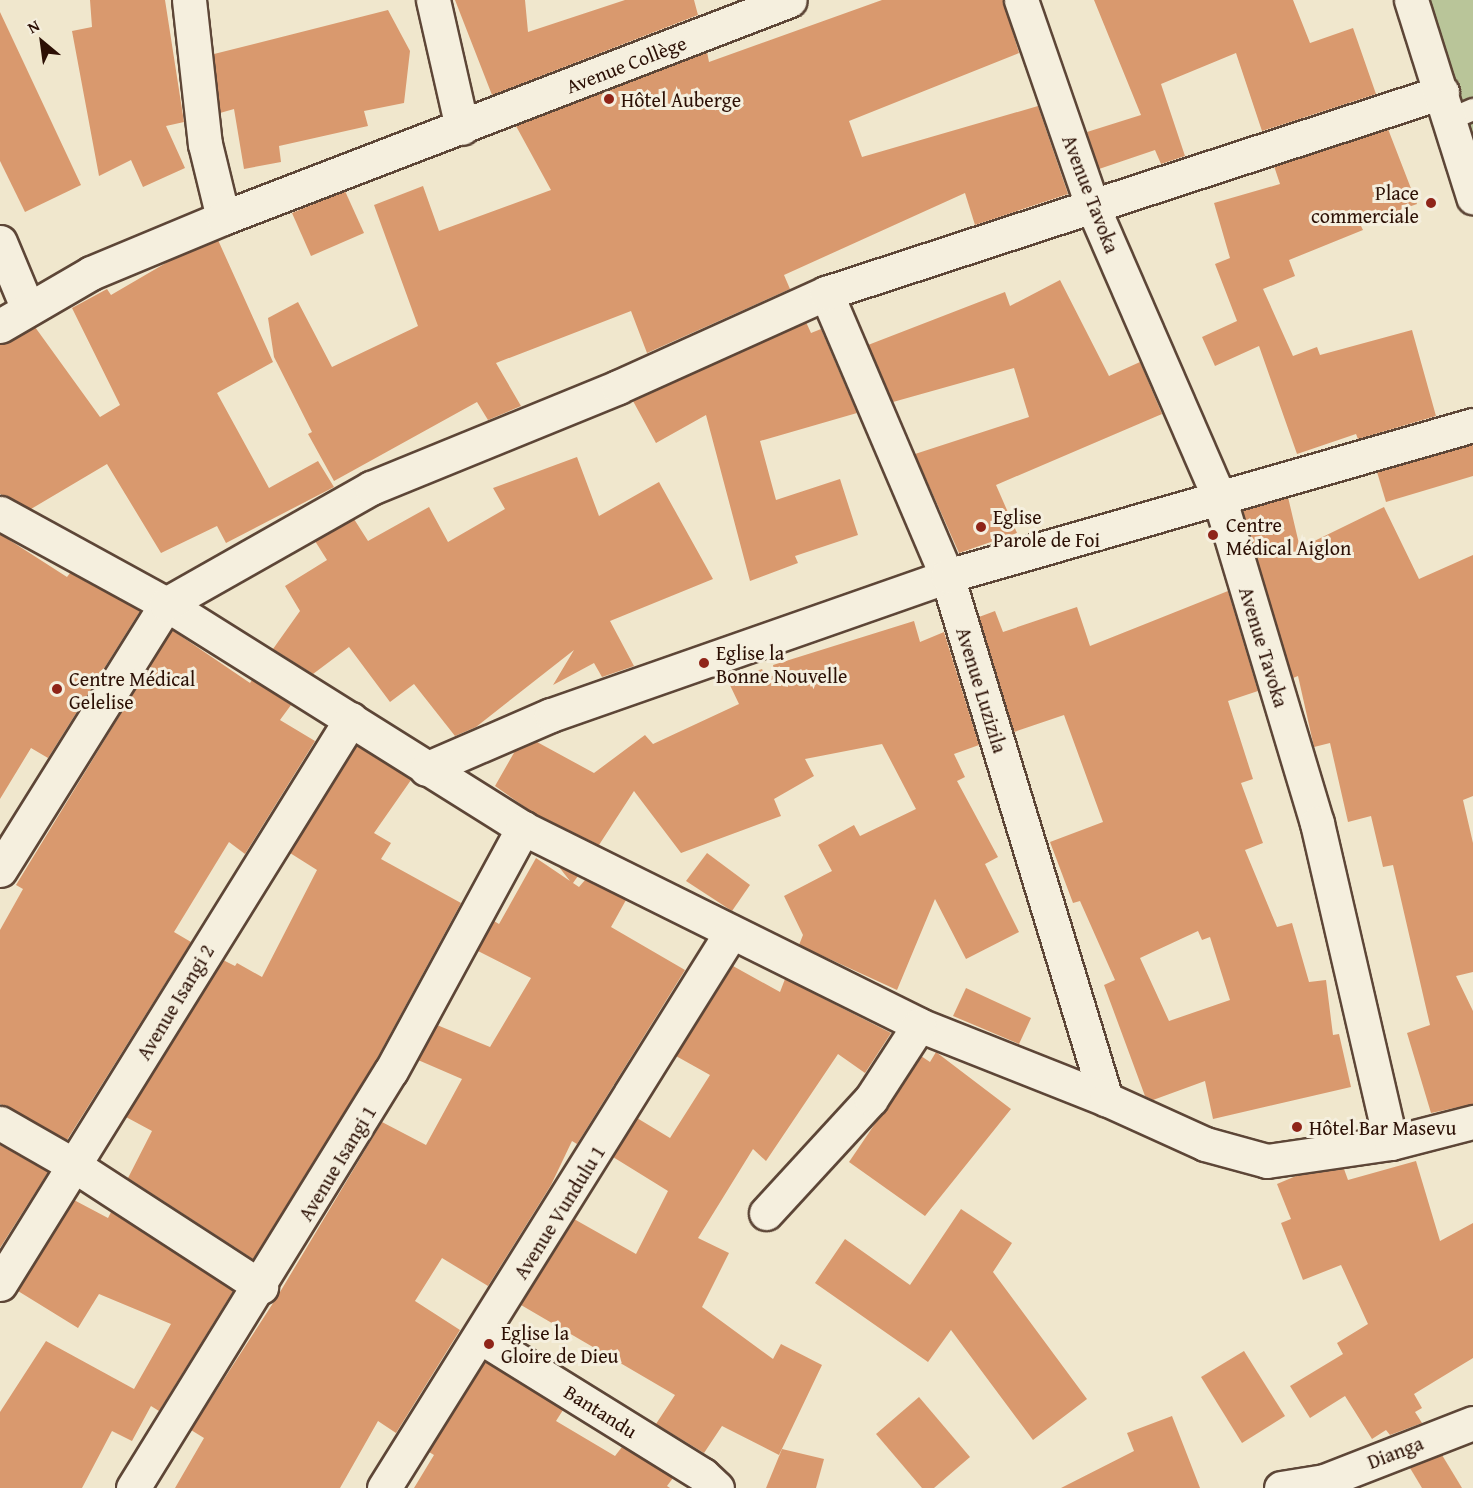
<!DOCTYPE html>
<meta charset="utf-8">
<style>
body{margin:0}
#map{position:relative;width:1473px;height:1488px;overflow:hidden;background:#f0e7cd;font-family:"Gentium Book Plus",serif}
div>[style]{position:absolute}
[style*='--x']{left:calc(var(--x)*1px);top:calc(var(--y)*1px);width:calc(var(--w)*1px);rotate:calc(var(--a)*1deg)}
.green>*{inset:0;background:#b9c599}
.building>*{inset:0;background:#d9996e}
.roads{filter:drop-shadow(2px 0 #5d4637) drop-shadow(-2px 0 #5d4637) drop-shadow(0 2px #5d4637) drop-shadow(0 -2px #5d4637)}
.lane>*{height:21px;margin:-10.5px;padding:0 10.5px;transform-origin:10.5px;border-radius:10.5px;background:#f5efde}
.street>*{height:33px;margin:-16.5px;padding:0 16.5px;transform-origin:16.5px;border-radius:16.5px;background:#f5efde}
.secondary>*{height:33px;margin:-16.5px;padding:0 16.5px;transform-origin:16.5px;border-radius:16.5px;background:#f5efde}
.dots>*{width:16px;height:16px;translate:-50% -50%;box-sizing:border-box;border:3px solid #f5efde;border-radius:50%}
span{translate:-50% -50%;white-space:nowrap;text-align:center;line-height:1.15;-webkit-text-stroke:6px #f5efde;paint-order:stroke}
.street-label{font-size:20px;color:#2c1005}
.poi-label{font-size:20px;color:#2c1005}
.left{translate:0 -50%;text-align:left}
.right{translate:-100% -50%;text-align:right}
.north{position:absolute;left:12px;top:12px;width:60px;height:60px;-webkit-text-stroke:4px #f5efde;paint-order:stroke;rotate:331deg;font-size:16px;font-weight:700;line-height:24px;text-align:center;color:#2c1005}
.north::after{content:'';display:block;margin:auto;width:21px;height:27px;background:#2c1005;clip-path:polygon(50% 0,100% 100%,50% 72%,0 100%)}
</style>
<div id="map">
<div class="green">
<div style="clip-path:polygon(1405px 0,1473px 0,1473px 211px)"></div>
</div>
<div class="building">
<div style="clip-path:polygon(90px 0,165px 0,184px 122px,166px 126px,185px 168px,143px 187px,131px 160px,99px 176px,72px 31px,92px 27px)"></div>
<div style="clip-path:polygon(455px 0,525px 0,528px 32px,625px 0,694px 0,698px 15px,492px 95px)"></div>
<div style="clip-path:polygon(882px 0,1003px 0,1019px 53px,849px 121px,862px 157px,1038px 106px,1068px 194px,975px 225px,965px 193px,784px 275px,790px 289px,647px 353px,631px 311px,496px 363px,521px 406px,488px 420px,477px 402px,334px 481px,308px 434px,312px 432px,274px 357px,268px 318px,298px 302px,332px 367px,418px 326px,374px 205px,423px 186px,439px 231px,551px 190px,516px 126px,707px 52px,709px 62px)"></div>
<div style="clip-path:polygon(1094px 0,1293px 0,1310px 43px,1353px 28px,1376px 94px,1262px 131px,1236px 53px,1161px 84px,1185px 156px,1161px 164px,1155px 150px,1099px 169px,1087px 132px,1141px 115px)"></div>
<div style="clip-path:polygon(388px 10px,410px 51px,404px 103px,364px 111px,368px 126px,279px 146px,281px 162px,244px 169px,234px 109px,220px 113px,214px 54px)"></div>
<div style="clip-path:polygon(0 12px,81px 185px,25px 212px,0 161px)"></div>
<div style="clip-path:polygon(1388px 129px,1417px 204px,1360px 224px,1363px 230px,1289px 260px,1295px 276px,1263px 289px,1293px 356px,1317px 347px,1320px 355px,1412px 330px,1436px 416px,1358px 439px,1356px 434px,1297px 454px,1259px 346px,1215px 366px,1202px 337px,1237px 321px,1215px 264px,1230px 258px,1214px 203px,1280px 184px,1274px 166px)"></div>
<div style="clip-path:polygon(345px 191px,364px 233px,311px 256px,292px 213px)"></div>
<div style="clip-path:polygon(218px 240px,273px 362px,217px 393px,269px 488px,318px 461px,334px 487px,226px 543px,217px 526px,161px 553px,107px 464px,31px 509px,0 494px,0 345px,35px 327px,100px 417px,120px 405px,72px 308px,107px 289px,111px 295px,171px 260px)"></div>
<div style="clip-path:polygon(1060px 280px,1109px 376px,1140px 362px,1162px 414px,996px 485px,1017px 533px,959px 553px,915px 454px,1029px 417px,1014px 368px,893px 402px,868px 345px,1005px 292px,1010px 306px)"></div>
<div style="clip-path:polygon(806px 322px,811px 333px,821px 329px,857px 413px,760px 441px,776px 500px,840px 479px,858px 535px,795px 556px,798px 563px,750px 581px,706px 415px,656px 443px,633px 401px)"></div>
<div style="clip-path:polygon(1473px 445px,1473px 476px,1386px 502px,1377px 472px)"></div>
<div style="clip-path:polygon(577px 457px,599px 516px,659px 482px,713px 579px,610px 621px,634px 666px,602px 677px,594px 663px,553px 685px,574px 650px,476px 727px,455px 736px,414px 684px,390px 702px,349px 647px,313px 674px,273px 649px,300px 611px,285px 586px,327px 560px,315px 541px,354px 519px,368px 541px,429px 507px,448px 542px,505px 509px,493px 488px)"></div>
<div style="clip-path:polygon(1288px 497px,1300px 548px,1384px 507px,1419px 579px,1473px 555px,1473px 796px,1463px 800px,1473px 843px,1473px 972px,1456px 976px,1473px 1011px,1473px 1104px,1431px 1113px,1407px 1033px,1430px 1025px,1393px 865px,1383px 867px,1371px 816px,1348px 822px,1330px 743px,1314px 747px,1298px 676px,1293px 678px,1243px 511px)"></div>
<div style="clip-path:polygon(0 534px,67px 577px,70px 573px,140px 611px,48px 758px,31px 748px,0 799px)"></div>
<div style="clip-path:polygon(evenodd,1228px 591px,1258px 691px,1228px 701px,1253px 779px,1241px 783px,1263px 843px,1245px 850px,1277px 927px,1292px 923px,1309px 982px,1326px 980px,1333px 1035px,1339px 1034px,1351px 1087px,1213px 1119px,1205px 1081px,1153px 1100px,1145px 1096px,1104px 985px,1115px 980px,1080px 901px,1073px 903px,1050px 842px,1103px 822px,1064px 715px,1014px 732px,979px 617px,995px 611px,1003px 632px,1077px 607px,1090px 646px,1228px 591px,1198px 931px,1202px 940px,1210px 937px,1230px 1000px,1169px 1021px,1140px 958px,1198px 931px)"></div>
<div style="clip-path:polygon(914px 621px,920px 642px,944px 632px,979px 745px,954px 754px,965px 777px,957px 781px,998px 857px,985px 864px,1019px 932px,966px 959px,935px 899px,897px 990px,799px 945px,803px 935px,784px 896px,832px 871px,818px 845px,854px 825px,860px 836px,916px 809px,882px 744px,805px 759px,814px 776px,774px 799px,781px 816px,681px 853px,634px 791px,599px 845px,532px 812px,495px 786px,515px 751px,537px 742px,594px 773px,645px 735px,653px 744px,739px 704px,728px 681px,762px 669px,767px 678px,775px 675px,773px 665px)"></div>
<div style="clip-path:polygon(172px 630px,250px 683px,252px 680px,291px 705px,280px 720px,315px 741px,245px 854px,229px 842px,174px 932px,191px 942px,67px 1140px,0 1104px,0 930px,23px 889px,16px 885px)"></div>
<div style="clip-path:polygon(357px 746px,411px 780px,374px 833px,391px 843px,381px 859px,461px 903px,375px 1062px,253px 1259px,128px 1178px,152px 1131px,126px 1117px,223px 960px,235px 966px,237px 963px,262px 977px,317px 870px,290px 853px)"></div>
<div style="clip-path:polygon(707px 853px,750px 885px,732px 911px,686px 881px)"></div>
<div style="clip-path:polygon(536px 858px,570px 881px,559px 867px,578px 876px,573px 883px,579px 887px,585px 880px,626px 900px,611px 927px,685px 970px,577px 1144px,572px 1141px,551px 1185px,488px 1286px,442px 1258px,415px 1301px,460px 1330px,396px 1433px,378px 1421px,340px 1488px,175px 1488px,204px 1438px,191px 1430px,277px 1297px,382px 1122px,426px 1145px,462px 1079px,418px 1060px,437px 1025px,490px 1047px,531px 978px,478px 951px,494px 921px,499px 924px)"></div>
<div style="clip-path:polygon(733px 966px,780px 992px,785px 979px,891px 1033px,865px 1073px,838px 1054px,766px 1161px,753px 1149px,698px 1238px,729px 1253px,702px 1307px,773px 1359px,781px 1344px,822px 1365px,779px 1455px,722px 1426px,704px 1453px,656px 1424px,675px 1395px,521px 1305px,574px 1219px,636px 1254px,668px 1191px,613px 1157px,637px 1118px,670px 1138px,710px 1075px,676px 1056px)"></div>
<div style="clip-path:polygon(966px 988px,1031px 1018px,1019px 1044px,953px 1016px)"></div>
<div style="clip-path:polygon(936px 1052px,1011px 1109px,925px 1216px,849px 1162px,921px 1056px,930px 1062px)"></div>
<div style="clip-path:polygon(0 1145px,48px 1172px,0 1248px)"></div>
<div style="clip-path:polygon(1416px 1161px,1440px 1241px,1473px 1223px,1473px 1358px,1414px 1394px,1422px 1408px,1415px 1412px,1422px 1423px,1390px 1435px,1386px 1430px,1372px 1439px,1345px 1396px,1310px 1418px,1290px 1386px,1343px 1354px,1337px 1343px,1368px 1324px,1341px 1265px,1303px 1280px,1281px 1223px,1291px 1219px,1277px 1184px,1296px 1176px,1344px 1169px,1348px 1180px)"></div>
<div style="clip-path:polygon(74px 1200px,108px 1218px,111px 1212px,233px 1291px,159px 1411px,151px 1406px,132px 1441px,112px 1431px,82px 1488px,0 1488px,0 1412px,46px 1341px,134px 1389px,171px 1324px,99px 1294px,78px 1328px,18px 1291px)"></div>
<div style="clip-path:polygon(961px 1209px,1012px 1243px,993px 1272px,1087px 1399px,1033px 1440px,951px 1330px,928px 1362px,815px 1283px,845px 1239px,910px 1285px)"></div>
<div style="clip-path:polygon(1244px 1351px,1285px 1416px,1242px 1443px,1201px 1377px)"></div>
<div style="clip-path:polygon(485px 1362px,563px 1410px,556px 1421px,615px 1456px,622px 1447px,673px 1478px,667px 1486px,670px 1488px,414px 1488px,434px 1455px,429px 1452px)"></div>
<div style="clip-path:polygon(919px 1397px,970px 1457px,934px 1488px,922px 1488px,876px 1434px)"></div>
<div style="clip-path:polygon(1172px 1416px,1200px 1488px,1061px 1488px,1134px 1451px,1127px 1433px)"></div>
<div style="clip-path:polygon(782px 1449px,824px 1459px,816px 1488px,766px 1488px)"></div>
<div style="clip-path:polygon(1442px 1455px,1462px 1488px,1422px 1488px,1410px 1468px)"></div>
</div>
<div class="roads">
<div class="lane">
<div style="--x:1449;--y:119;--w:26;--a:-23"></div>
</div>
<div class="street">
<div style="--x:189;--y:0;--w:145;--a:83.7"></div>
<div style="--x:205;--y:144;--w:76;--a:76.3"></div>
<div style="--x:433;--y:0;--w:131;--a:77.2"></div>
<div style="--x:1021;--y:0;--w:217;--a:70.9"></div>
<div style="--x:1092;--y:205;--w:322;--a:66.5"></div>
<div style="--x:1220;--y:500;--w:337;--a:73.3"></div>
<div style="--x:1317;--y:823;--w:328;--a:77"></div>
<div style="--x:0;--y:242;--w:70;--a:67.4"></div>
<div style="--x:826;--y:293;--w:308;--a:66.9"></div>
<div style="--x:947;--y:576;--w:547;--a:73.09"></div>
<div style="--x:0;--y:326;--w:105;--a:-30.2"></div>
<div style="--x:91;--y:273;--w:143;--a:-22.6"></div>
<div style="--x:223;--y:218;--w:607;--a:-21.03"></div>
<div style="--x:0;--y:513;--w:189;--a:28.7"></div>
<div style="--x:166;--y:604;--w:421;--a:32.1"></div>
<div style="--x:523;--y:828;--w:442;--a:26.4"></div>
<div style="--x:919;--y:1025;--w:201;--a:21.6"></div>
<div style="--x:1106;--y:1099;--w:109;--a:24.4"></div>
<div style="--x:1205;--y:1144;--w:64;--a:15.3"></div>
<div style="--x:1267;--y:1161;--w:125;--a:-8.3"></div>
<div style="--x:1391;--y:1143;--w:85;--a:-14.4"></div>
<div style="--x:426;--y:769;--w:136;--a:-23.4"></div>
<div style="--x:551;--y:715;--w:420;--a:-19.3"></div>
<div style="--x:947;--y:576;--w:547;--a:-16.02"></div>
<div style="--x:0;--y:870;--w:314;--a:-58"></div>
<div style="--x:166;--y:604;--w:236;--a:-29.5"></div>
<div style="--x:371;--y:488;--w:267;--a:-22.2"></div>
<div style="--x:618;--y:387;--w:228;--a:-24.3"></div>
<div style="--x:826;--y:293;--w:648;--a:-18.07"></div>
<div style="--x:0;--y:1123;--w:86;--a:29.8"></div>
<div style="--x:75;--y:1166;--w:222;--a:33"></div>
<div style="--x:766;--y:1213;--w:155;--a:-47.4"></div>
<div style="--x:871;--y:1099;--w:88;--a:-57"></div>
<div style="--x:0;--y:1284;--w:665;--a:-58.15"></div>
<div style="--x:482;--y:1338;--w:260;--a:31.8"></div>
<div style="--x:703;--y:1475;--w:19;--a:43"></div>
<div style="--x:133;--y:1488;--w:490;--a:-58.3"></div>
<div style="--x:391;--y:1071;--w:277;--a:-61.5"></div>
<div style="--x:384;--y:1488;--w:653;--a:-58.01"></div>
<div style="--x:1281;--y:1488;--w:44;--a:-9.2"></div>
<div style="--x:1324;--y:1481;--w:160;--a:-21.3"></div>
</div>
<div class="secondary">
<div style="--x:1411;--y:0;--w:207;--a:72.5"></div>
</div>
</div>
<div class="dots">
<div style="left:609px;top:99px;background:#8f2418"></div>
<div style="left:1431px;top:203px;background:#8f2418"></div>
<div style="left:981px;top:527px;background:#8f2418"></div>
<div style="left:1213px;top:535px;background:#8f2418"></div>
<div style="left:704px;top:663px;background:#8f2418"></div>
<div style="left:57px;top:689px;background:#8f2418"></div>
<div style="left:1297px;top:1127px;background:#8f2418"></div>
<div style="left:489px;top:1344px;background:#8f2418"></div>
</div>
<div class="street-label">
<span style="left:626px;top:64px;rotate:-21deg">Avenue Collège</span>
<span style="left:1091px;top:194px;rotate:69deg">Avenue Tavoka</span>
<span style="left:1264px;top:647px;rotate:73deg">Avenue Tavoka</span>
<span style="left:982px;top:690px;rotate:73deg">Avenue Luzizila</span>
<span style="left:175px;top:1002px;rotate:-59deg">Avenue Isangi 2</span>
<span style="left:337px;top:1163px;rotate:-59deg">Avenue Isangi 1</span>
<span style="left:559px;top:1212px;rotate:-58deg">Avenue Vundulu 1</span>
<span style="left:601px;top:1411px;rotate:32deg">Bantandu</span>
<span style="left:1395px;top:1452px;rotate:-21deg">Dianga</span>
</div>
<div class="poi-label">
<span class="left" style="left:621px;top:99px">Hôtel Auberge</span>
<span class="right" style="left:1419px;top:204px">Place<br>commerciale</span>
<span class="left" style="left:993px;top:528px">Eglise<br>Parole de Foi</span>
<span class="left" style="left:1226px;top:536px">Centre<br>Médical Aiglon</span>
<span class="left" style="left:716px;top:664px">Eglise la<br>Bonne Nouvelle</span>
<span class="left" style="left:69px;top:690px">Centre Médical<br>Gelelise</span>
<span class="left" style="left:1309px;top:1127px">Hôtel Bar Masevu</span>
<span class="left" style="left:501px;top:1344px">Eglise la<br>Gloire de Dieu</span>
</div>
<div class="north">N</div>
</div>
